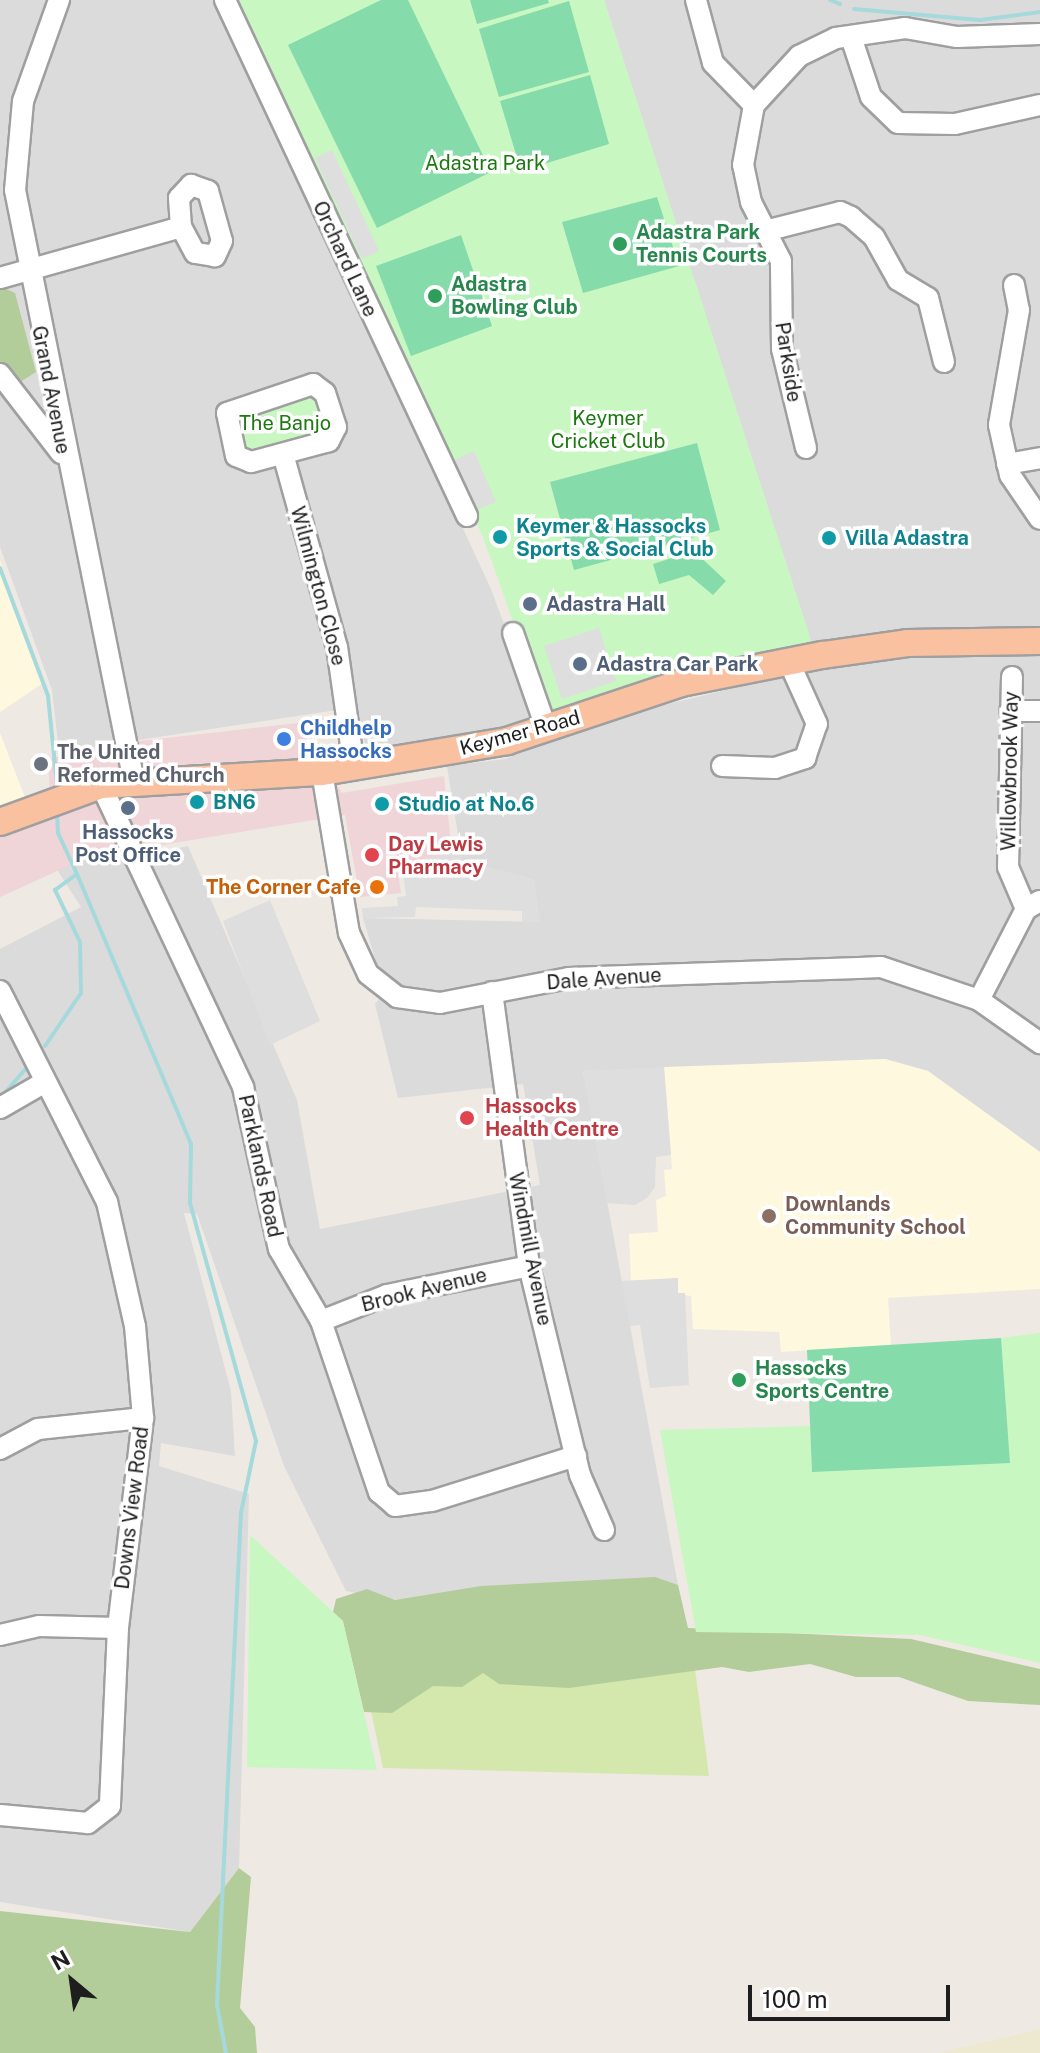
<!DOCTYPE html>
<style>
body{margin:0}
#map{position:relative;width:1040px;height:2053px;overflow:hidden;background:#efe9e4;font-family:"Public Sans",sans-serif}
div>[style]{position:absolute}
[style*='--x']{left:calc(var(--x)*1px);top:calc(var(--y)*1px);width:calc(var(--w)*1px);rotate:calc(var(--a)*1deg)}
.residential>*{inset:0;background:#dcdbdb}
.commercial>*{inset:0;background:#efd4d8}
.education>*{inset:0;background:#fef8de}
.farmland>*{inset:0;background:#ede9d0}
.grass>*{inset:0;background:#d4e7ac}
.forest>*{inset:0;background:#b3cd9a}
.park>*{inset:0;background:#c8f7c2}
.pitch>*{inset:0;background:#85dba9}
.parking>*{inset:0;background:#dedede}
.stream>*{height:4px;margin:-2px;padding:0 2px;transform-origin:2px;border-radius:2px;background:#a6d9db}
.roads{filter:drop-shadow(2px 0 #9f9f9f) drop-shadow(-2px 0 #9f9f9f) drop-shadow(0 2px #9f9f9f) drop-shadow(0 -2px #9f9f9f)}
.minor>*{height:20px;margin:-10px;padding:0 10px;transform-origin:10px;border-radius:10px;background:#fff}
.major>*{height:26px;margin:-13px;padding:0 13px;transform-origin:13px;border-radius:13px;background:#f9c19f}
.dots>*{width:22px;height:22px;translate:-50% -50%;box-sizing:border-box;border:4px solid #fff;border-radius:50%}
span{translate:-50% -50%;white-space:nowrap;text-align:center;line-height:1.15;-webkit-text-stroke:7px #fff;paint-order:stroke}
.park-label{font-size:20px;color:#1b790f}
.leisure-label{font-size:20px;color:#27864d;font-weight:700}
.left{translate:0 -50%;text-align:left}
.street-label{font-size:20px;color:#1e1e1e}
.culture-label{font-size:20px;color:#0d838f;font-weight:700}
.service-label{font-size:20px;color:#4e5e75;font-weight:700}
.shop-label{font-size:20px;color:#366cbe;font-weight:700}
.worship-label{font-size:20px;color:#5b616d;font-weight:700}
.health-label{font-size:20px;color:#be3a42;font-weight:700}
.food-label{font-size:20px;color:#c56008;font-weight:700}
.right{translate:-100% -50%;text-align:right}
.education-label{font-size:20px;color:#785e54;font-weight:700}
.north{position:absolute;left:32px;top:1941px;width:80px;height:80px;-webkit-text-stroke:6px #fff;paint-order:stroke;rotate:331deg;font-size:22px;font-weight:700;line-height:32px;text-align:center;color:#1e1e1e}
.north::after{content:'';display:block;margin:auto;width:28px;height:36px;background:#1e1e1e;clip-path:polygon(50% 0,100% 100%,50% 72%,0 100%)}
.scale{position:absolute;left:748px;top:1985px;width:202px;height:36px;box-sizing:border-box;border:4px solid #1e1e1e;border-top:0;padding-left:10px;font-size:24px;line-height:28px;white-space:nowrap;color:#1e1e1e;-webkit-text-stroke:6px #fff;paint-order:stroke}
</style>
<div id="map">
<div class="residential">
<div style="clip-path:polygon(0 0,218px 0,491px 589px,539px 719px,367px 756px,357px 707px,59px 752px,52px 690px,0 547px)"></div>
<div style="clip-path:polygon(604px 0,1040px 0,1040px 1152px,928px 1071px,885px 1059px,583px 1071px,678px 1585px,388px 1600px,346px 1591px,284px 1466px,197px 1214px,184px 1213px,231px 1391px,235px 1456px,161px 1443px,159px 1466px,249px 1494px,239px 1868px,190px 1932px,0 1902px,0 949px,81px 907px,54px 865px,98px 845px,143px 856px,188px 846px,297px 1100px,320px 1229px,540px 1185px,523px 1084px,398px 1098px,375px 1004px,392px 984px,376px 962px,363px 918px,539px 922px,534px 880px,462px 860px,447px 766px,505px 759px,622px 715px,819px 668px)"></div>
</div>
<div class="commercial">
<div style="clip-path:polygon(298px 723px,342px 793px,444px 776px,452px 854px,397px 865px,401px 893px,360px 897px,345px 815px,88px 857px,0 897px,0 836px,51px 812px,48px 759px,105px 745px)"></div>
</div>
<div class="education">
<div style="clip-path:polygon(0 561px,43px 683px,0 712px)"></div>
<div style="clip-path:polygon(0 733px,26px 800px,0 812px)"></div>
<div style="clip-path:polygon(885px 1059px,928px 1071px,1040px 1152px,1040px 1289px,888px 1298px,891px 1345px,781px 1352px,779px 1332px,693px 1329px,691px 1296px,678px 1294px,678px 1278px,631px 1281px,629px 1234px,658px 1232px,656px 1200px,666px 1196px,664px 1170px,672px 1169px,664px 1067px)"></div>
</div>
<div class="farmland">
<div style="clip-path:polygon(1040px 2029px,1040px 2053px,937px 2053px,1036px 2030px)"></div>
</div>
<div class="grass">
<div style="clip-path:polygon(354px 1631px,691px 1638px,709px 1776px,383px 1768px)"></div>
</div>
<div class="forest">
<div style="clip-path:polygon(0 286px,15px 293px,36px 372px,17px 384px,0 362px)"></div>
<div style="clip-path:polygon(655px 1577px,678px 1585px,688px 1628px,911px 1639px,1040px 1669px,1040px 1705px,968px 1701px,899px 1677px,856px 1677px,810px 1664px,749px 1672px,722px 1667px,569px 1688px,499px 1684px,483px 1673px,462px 1687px,433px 1686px,392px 1713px,364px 1712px,343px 1622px,333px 1612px,336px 1599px,367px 1589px,395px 1600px,481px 1586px)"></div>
<div style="clip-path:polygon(239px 1868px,251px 1877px,240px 2008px,255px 2027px,257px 2053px,0 2053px,0 1911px,190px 1932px)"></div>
</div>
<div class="park">
<div style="clip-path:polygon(234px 0,604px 0,813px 646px,680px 672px,546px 714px,483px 537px)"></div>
<div style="clip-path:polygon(315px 394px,328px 422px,318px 437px,245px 455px,235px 415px)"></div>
<div style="clip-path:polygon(1040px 1333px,1040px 1663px,920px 1635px,696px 1632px,660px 1430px,810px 1426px,812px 1471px,1010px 1462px,1001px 1338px)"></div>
<div style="clip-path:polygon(250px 1535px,343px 1621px,377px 1770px,247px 1767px)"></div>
</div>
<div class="pitch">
<div style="clip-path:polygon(381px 0,408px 0,491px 172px,377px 228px,288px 45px)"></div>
<div style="clip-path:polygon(470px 0,548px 0,549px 3px,477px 24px)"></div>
<div style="clip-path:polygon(569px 1px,589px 72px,499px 97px,479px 29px)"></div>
<div style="clip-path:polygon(590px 75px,609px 144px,521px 171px,500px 101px)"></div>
<div style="clip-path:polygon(657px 197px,679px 266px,583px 293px,562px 222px)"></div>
<div style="clip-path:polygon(461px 235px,492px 326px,411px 356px,376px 266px)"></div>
<div style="clip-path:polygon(697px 443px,720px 530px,574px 570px,550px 482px)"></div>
<div style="clip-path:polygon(694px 551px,726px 581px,713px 595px,689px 575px,659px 584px,653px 564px)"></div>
<div style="clip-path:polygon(1001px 1338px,1010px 1463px,812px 1472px,807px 1350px)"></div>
</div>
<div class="parking">
<div style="clip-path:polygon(332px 150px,379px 251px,362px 259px,315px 158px)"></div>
<div style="clip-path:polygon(474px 451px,496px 502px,476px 510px,455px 459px)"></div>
<div style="clip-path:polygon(599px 628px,616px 681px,562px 699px,544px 646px)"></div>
<div style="clip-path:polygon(460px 852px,462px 860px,534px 880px,539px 922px,522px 922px,522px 911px,416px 907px,415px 917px,363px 918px,362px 908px,398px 906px,397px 897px,406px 896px,402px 864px)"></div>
<div style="clip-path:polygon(270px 900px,320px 1021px,270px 1045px,223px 921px)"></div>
<div style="clip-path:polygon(664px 1067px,671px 1155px,656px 1157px,655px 1187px,647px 1198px,635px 1205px,607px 1203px,583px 1071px)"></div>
<div style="clip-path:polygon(678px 1278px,678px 1293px,685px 1293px,689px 1385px,650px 1388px,640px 1325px,630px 1326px,621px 1281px)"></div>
</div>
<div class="stream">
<div style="--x:830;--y:0;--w:11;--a:22"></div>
<div style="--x:854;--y:9;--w:126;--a:5"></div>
<div style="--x:980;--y:20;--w:61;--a:-7.6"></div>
<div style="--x:0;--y:568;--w:137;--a:69.4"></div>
<div style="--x:48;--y:696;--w:88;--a:84.2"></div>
<div style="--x:77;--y:874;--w:293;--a:67.1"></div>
<div style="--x:191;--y:1144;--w:59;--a:91"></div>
<div style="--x:190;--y:1203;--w:247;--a:74.5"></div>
<div style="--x:256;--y:1441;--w:74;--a:101.8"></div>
<div style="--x:241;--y:1513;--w:493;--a:92.8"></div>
<div style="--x:217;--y:2005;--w:49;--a:79.4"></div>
<div style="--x:45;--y:1046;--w:64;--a:-55.8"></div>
<div style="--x:81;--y:993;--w:51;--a:-91.1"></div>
<div style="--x:80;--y:942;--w:58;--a:-115.7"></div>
<div style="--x:55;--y:890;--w:27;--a:-36"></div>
<div style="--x:77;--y:874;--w:45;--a:-114.9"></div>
<div style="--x:58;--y:833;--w:20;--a:-93"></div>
<div style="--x:2;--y:1096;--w:43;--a:-48.8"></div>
</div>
<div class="roads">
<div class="minor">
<div style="--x:59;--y:0;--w:107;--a:109.6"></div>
<div style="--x:23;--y:101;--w:89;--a:95.1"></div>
<div style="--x:15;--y:190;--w:604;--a:78.63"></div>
<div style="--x:225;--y:0;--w:570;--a:64.87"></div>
<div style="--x:696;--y:0;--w:65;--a:74.9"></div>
<div style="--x:713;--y:63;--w:59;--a:45.7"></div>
<div style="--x:851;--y:37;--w:63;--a:71.6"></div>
<div style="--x:871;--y:97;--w:37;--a:44"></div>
<div style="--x:898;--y:123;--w:57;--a:1"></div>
<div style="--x:955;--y:124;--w:87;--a:-12.6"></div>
<div style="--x:191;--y:185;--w:18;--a:19"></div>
<div style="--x:208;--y:191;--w:52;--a:74.4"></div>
<div style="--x:222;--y:241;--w:17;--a:115"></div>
<div style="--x:215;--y:256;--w:20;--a:-171"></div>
<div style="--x:195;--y:253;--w:30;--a:-118"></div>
<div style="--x:181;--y:227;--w:29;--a:-94"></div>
<div style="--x:179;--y:198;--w:18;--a:-47"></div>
<div style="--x:769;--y:230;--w:73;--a:-14.2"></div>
<div style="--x:840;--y:212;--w:12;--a:24"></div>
<div style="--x:851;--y:217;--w:30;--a:41"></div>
<div style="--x:874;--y:237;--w:49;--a:60.8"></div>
<div style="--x:898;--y:280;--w:35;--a:31"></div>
<div style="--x:928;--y:298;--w:66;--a:76"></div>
<div style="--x:0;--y:278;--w:188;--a:-15.7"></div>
<div style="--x:1014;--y:285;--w:25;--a:79"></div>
<div style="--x:1019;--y:310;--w:117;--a:99.9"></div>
<div style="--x:999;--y:425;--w:51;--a:77.6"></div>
<div style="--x:1010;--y:475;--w:53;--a:55.7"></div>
<div style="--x:0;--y:374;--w:100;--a:52.3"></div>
<div style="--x:313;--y:384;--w:15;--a:37"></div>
<div style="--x:325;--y:393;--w:36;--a:72"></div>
<div style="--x:336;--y:427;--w:16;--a:117"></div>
<div style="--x:329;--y:441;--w:81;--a:164.9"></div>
<div style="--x:251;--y:462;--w:16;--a:-158"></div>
<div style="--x:236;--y:456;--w:44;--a:-101.8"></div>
<div style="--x:227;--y:413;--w:91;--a:-18.6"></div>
<div style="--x:806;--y:448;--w:102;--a:-103.6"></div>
<div style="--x:782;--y:349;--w:88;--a:-90.7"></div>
<div style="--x:781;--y:261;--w:66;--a:-117"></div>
<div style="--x:751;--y:202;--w:38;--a:-102"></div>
<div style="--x:743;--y:165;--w:61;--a:-79.6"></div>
<div style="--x:754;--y:105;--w:67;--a:-47.4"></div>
<div style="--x:799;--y:56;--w:41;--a:-25.9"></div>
<div style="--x:836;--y:38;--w:70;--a:-8.2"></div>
<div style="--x:905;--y:28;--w:53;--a:9.8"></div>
<div style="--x:957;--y:37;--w:83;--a:-2.1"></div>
<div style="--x:283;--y:454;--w:200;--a:74.4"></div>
<div style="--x:337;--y:647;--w:121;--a:81.9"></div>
<div style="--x:1007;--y:464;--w:34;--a:-10"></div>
<div style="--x:513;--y:633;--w:101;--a:70.8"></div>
<div style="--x:1012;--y:677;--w:190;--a:91.2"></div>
<div style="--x:1008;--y:867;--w:46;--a:66.8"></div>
<div style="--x:1010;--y:711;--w:30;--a:0"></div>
<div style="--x:722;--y:766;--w:53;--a:2.2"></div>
<div style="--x:775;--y:768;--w:32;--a:-18"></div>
<div style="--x:805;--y:758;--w:36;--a:-71"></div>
<div style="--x:817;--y:724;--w:68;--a:-114.3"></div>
<div style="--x:322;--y:772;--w:163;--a:80.5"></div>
<div style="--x:349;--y:933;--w:45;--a:65.1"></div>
<div style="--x:368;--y:974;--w:37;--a:38"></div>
<div style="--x:397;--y:997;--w:43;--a:7.9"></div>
<div style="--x:440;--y:1003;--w:131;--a:-11"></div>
<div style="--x:569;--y:978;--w:312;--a:-2"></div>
<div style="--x:881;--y:967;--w:103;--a:18.6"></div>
<div style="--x:979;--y:1000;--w:75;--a:35.2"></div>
<div style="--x:101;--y:785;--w:334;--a:64.8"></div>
<div style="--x:243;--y:1087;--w:166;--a:77.5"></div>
<div style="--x:279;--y:1249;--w:83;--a:59.7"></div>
<div style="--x:321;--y:1321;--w:181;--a:71.3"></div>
<div style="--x:379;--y:1492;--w:21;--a:41"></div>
<div style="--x:395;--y:1506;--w:37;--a:-8"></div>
<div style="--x:432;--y:1501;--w:151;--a:-17.4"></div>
<div style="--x:0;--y:991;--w:237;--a:63.1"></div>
<div style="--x:107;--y:1202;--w:127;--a:77.3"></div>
<div style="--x:135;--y:1326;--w:92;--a:85"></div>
<div style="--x:143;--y:1418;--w:211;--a:96.8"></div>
<div style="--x:118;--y:1628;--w:178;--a:92.6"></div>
<div style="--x:110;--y:1806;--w:28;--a:142"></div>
<div style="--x:88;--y:1823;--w:88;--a:-174.8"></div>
<div style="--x:492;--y:992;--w:276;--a:82.3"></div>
<div style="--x:529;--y:1266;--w:215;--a:76.3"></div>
<div style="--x:580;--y:1475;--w:60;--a:66.4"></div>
<div style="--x:979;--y:1000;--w:102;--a:-62.7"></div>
<div style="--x:1026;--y:909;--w:16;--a:-30"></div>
<div style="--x:0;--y:1108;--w:52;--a:-30"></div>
<div style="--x:321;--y:1321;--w:71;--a:-21.5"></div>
<div style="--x:387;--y:1295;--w:145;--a:-11.5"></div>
<div style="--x:0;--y:1449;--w:43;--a:-27.8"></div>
<div style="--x:38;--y:1429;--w:106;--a:-6"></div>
<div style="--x:0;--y:1635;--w:40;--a:-13"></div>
<div style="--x:39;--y:1626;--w:79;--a:1.5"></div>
</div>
<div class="major">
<div style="--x:0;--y:822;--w:108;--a:-20.1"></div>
<div style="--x:101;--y:785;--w:221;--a:-3.4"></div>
<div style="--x:322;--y:772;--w:188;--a:-9.5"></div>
<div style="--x:507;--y:741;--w:183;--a:-18.4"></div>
<div style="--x:681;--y:683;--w:145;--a:-11.2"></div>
<div style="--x:823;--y:655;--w:85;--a:-8.1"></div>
<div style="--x:907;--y:643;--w:133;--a:-0.9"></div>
</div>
</div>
<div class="dots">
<div style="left:620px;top:244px;background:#2e9e5b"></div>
<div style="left:435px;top:296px;background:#2e9e5b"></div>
<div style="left:500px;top:537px;background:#0f9aa8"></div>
<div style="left:829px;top:538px;background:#0f9aa8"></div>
<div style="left:530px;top:604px;background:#5c6f8a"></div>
<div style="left:580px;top:664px;background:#5c6f8a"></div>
<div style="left:284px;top:739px;background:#3f7fe0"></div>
<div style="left:41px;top:764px;background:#6b7280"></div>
<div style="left:197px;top:802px;background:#0f9aa8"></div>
<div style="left:382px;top:804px;background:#0f9aa8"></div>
<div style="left:128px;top:808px;background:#5c6f8a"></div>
<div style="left:372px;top:855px;background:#e0444e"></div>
<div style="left:377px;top:887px;background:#e8710a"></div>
<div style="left:467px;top:1118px;background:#e0444e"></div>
<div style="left:769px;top:1216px;background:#8d6e63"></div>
<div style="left:739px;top:1380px;background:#2e9e5b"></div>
</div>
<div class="park-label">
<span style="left:485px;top:163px">Adastra Park</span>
<span style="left:608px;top:430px">Keymer<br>Cricket Club</span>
<span style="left:285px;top:423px">The Banjo</span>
</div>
<div class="leisure-label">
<span class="left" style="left:636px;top:244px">Adastra Park<br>Tennis Courts</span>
<span class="left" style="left:451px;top:296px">Adastra<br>Bowling Club</span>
<span class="left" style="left:755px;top:1380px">Hassocks<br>Sports Centre</span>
</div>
<div class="street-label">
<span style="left:345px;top:259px;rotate:65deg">Orchard Lane</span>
<span style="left:788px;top:362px;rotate:81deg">Parkside</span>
<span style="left:51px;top:390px;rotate:79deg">Grand Avenue</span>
<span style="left:318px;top:586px;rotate:75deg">Wilmington Close</span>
<span style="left:520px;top:733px;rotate:-15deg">Keymer Road</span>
<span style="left:1010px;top:771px;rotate:-89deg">Willowbrook Way</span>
<span style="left:604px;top:979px;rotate:-4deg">Dale Avenue</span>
<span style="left:260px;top:1166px;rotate:78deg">Parklands Road</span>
<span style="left:530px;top:1249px;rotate:79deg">Windmill Avenue</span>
<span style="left:424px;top:1290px;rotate:-14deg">Brook Avenue</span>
<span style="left:132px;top:1508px;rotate:-83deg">Downs View Road</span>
</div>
<div class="culture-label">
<span class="left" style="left:516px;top:538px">Keymer &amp; Hassocks<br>Sports &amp; Social Club</span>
<span class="left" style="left:845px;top:538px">Villa Adastra</span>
<span class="left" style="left:213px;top:802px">BN6</span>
<span class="left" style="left:398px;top:804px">Studio at No.6</span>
</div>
<div class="service-label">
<span class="left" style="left:546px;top:604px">Adastra Hall</span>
<span class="left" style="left:596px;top:664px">Adastra Car Park</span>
<span style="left:128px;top:844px">Hassocks<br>Post Office</span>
</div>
<div class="shop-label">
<span class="left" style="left:300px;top:740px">Childhelp<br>Hassocks</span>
</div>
<div class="worship-label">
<span class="left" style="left:57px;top:764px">The United<br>Reformed Church</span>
</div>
<div class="health-label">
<span class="left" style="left:388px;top:856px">Day Lewis<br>Pharmacy</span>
<span class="left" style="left:485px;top:1118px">Hassocks<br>Health Centre</span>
</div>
<div class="food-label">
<span class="right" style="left:361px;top:887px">The Corner Cafe</span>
</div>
<div class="education-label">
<span class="left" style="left:785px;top:1216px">Downlands<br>Community School</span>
</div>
<div class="north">N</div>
<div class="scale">100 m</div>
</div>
